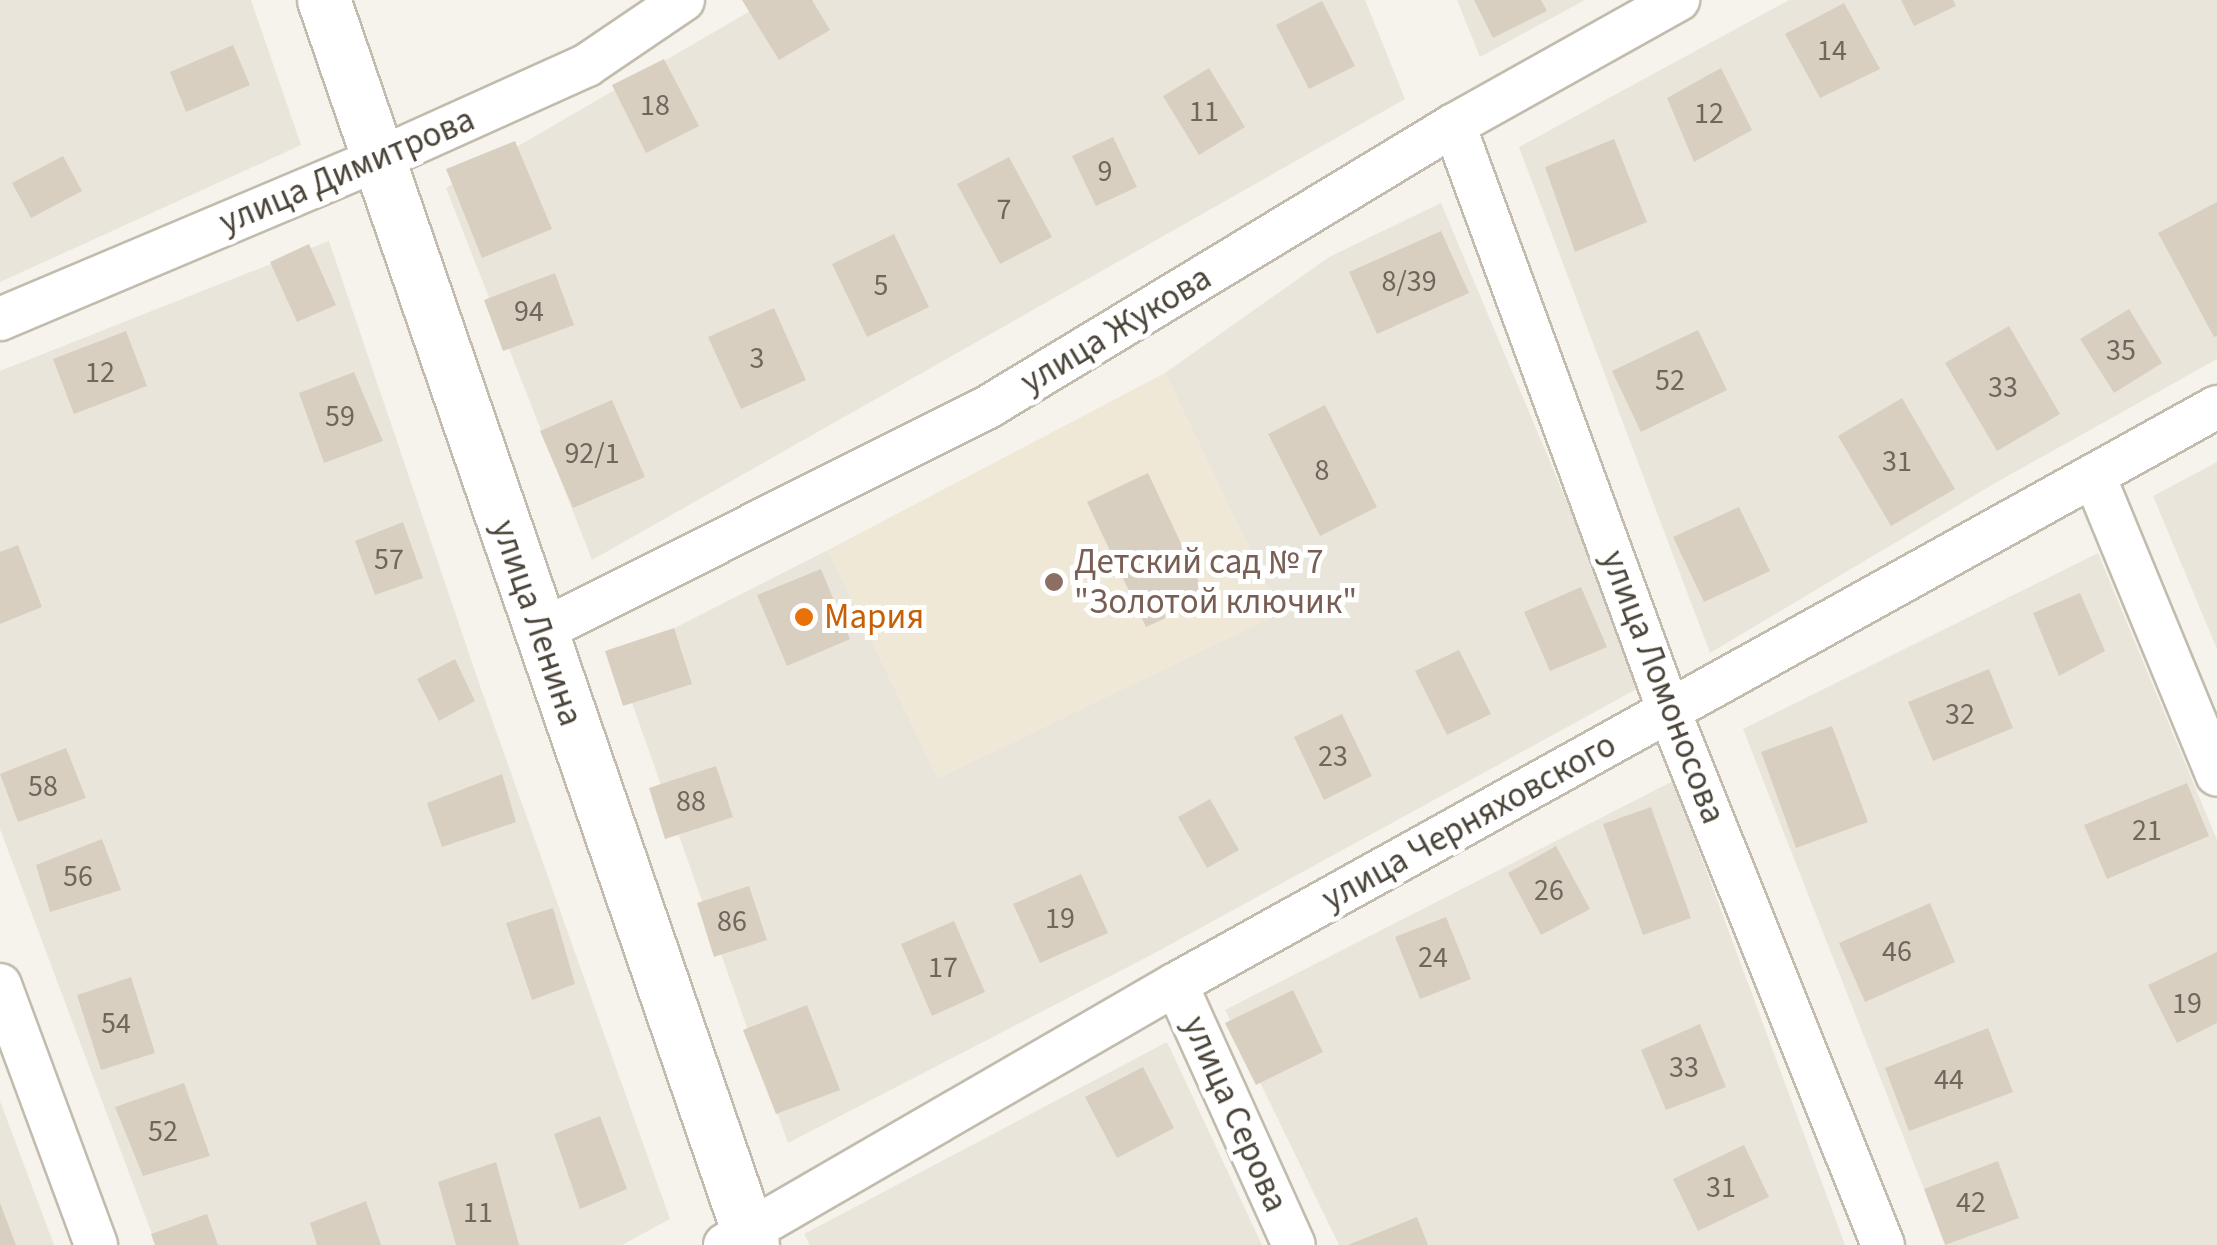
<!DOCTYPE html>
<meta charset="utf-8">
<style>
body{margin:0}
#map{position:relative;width:2217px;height:1245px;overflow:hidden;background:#f6f3ec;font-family:"Source Sans 3",sans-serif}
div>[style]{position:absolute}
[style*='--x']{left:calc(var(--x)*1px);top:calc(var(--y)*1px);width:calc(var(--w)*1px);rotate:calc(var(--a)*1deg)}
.residential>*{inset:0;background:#eae5da}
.education>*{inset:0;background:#efe8d6}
.building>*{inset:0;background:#d8cfc1}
.roads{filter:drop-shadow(2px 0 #c2bbae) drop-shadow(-2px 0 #c2bbae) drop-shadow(0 2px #c2bbae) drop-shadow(0 -2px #c2bbae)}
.minor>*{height:42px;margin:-21px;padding:0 21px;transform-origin:21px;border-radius:21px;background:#fff}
.tertiary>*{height:52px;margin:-26px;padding:0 26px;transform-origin:26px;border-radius:26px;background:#fff}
.dots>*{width:28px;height:28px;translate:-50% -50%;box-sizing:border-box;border:5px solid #fff;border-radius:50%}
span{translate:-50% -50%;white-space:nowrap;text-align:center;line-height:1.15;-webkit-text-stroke:10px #fff;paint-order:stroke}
.number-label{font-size:30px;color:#6e675b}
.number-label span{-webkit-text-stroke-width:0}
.street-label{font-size:35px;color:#4b4439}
.education-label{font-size:35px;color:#785e54}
.left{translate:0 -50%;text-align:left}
.food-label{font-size:35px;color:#c56008}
</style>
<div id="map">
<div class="residential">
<div style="clip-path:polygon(0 0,251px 0,301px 145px,0 282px)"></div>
<div style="clip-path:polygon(769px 0,1365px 0,1405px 99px,592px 560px,446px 188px)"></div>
<div style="clip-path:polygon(1457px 0,1585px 0,1480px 57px)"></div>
<div style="clip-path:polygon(1789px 0,2217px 0,2217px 359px,1997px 482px,1710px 653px,1519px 147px)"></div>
<div style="clip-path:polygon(1441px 203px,1644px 685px,1151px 955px,788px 1143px,616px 658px,828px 550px,938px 778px,1280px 613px,1165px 373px,1329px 257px)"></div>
<div style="clip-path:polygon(329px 241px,480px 686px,670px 1219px,622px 1245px,156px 1245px,0 829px,0 371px)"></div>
<div style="clip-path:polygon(2217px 462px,2217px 649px,2153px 496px)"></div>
<div style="clip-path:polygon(2098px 553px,2217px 840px,2217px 1245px,1946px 1245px,1743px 729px)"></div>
<div style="clip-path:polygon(1673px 781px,1845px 1245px,1339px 1245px,1225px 1010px)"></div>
<div style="clip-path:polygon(1167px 1042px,1262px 1245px,810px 1245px,804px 1234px)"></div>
<div style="clip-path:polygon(0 1101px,54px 1245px,0 1245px)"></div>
</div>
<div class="education">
<div style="clip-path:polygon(1165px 373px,1280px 613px,938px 778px,828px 550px)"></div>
</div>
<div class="building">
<div style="clip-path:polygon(742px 0,812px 0,830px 30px,779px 60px)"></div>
<div style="clip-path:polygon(1474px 0,1541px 0,1547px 11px,1493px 38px)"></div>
<div style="clip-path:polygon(1901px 0,1953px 0,1956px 6px,1914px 26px)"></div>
<div style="clip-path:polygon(1322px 1px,1355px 66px,1309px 89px,1276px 25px)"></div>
<div style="clip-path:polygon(1844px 3px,1880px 69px,1820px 98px,1785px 34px)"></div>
<div style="clip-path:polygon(233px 45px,250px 85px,186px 112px,170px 72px)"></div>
<div style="clip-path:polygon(664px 59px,699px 126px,646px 153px,612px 85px)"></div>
<div style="clip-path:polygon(1209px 68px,1245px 127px,1199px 155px,1163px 96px)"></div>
<div style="clip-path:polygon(1721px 68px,1752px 130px,1694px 162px,1667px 98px)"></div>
<div style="clip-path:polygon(1113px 137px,1137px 187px,1096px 206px,1072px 156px)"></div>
<div style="clip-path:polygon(1614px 139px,1647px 222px,1575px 252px,1545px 167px)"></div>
<div style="clip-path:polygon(515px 141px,552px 229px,482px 258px,446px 169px)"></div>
<div style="clip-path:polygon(63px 156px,82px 191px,31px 218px,12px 183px)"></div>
<div style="clip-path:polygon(1009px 157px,1052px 237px,1000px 264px,957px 184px)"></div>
<div style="clip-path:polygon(2217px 202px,2217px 336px,2214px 337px,2158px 233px)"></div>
<div style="clip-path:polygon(1441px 231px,1469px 293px,1377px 334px,1349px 272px)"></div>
<div style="clip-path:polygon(894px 234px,929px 307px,867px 337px,832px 264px)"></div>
<div style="clip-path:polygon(309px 244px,336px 305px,297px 322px,270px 262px)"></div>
<div style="clip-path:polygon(555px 273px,574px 325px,503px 351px,484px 300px)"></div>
<div style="clip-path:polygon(774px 308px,806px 380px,741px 409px,708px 337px)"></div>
<div style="clip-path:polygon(2129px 309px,2162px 363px,2114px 393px,2080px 339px)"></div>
<div style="clip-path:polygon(2009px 326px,2060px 414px,1997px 451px,1945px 363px)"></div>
<div style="clip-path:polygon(1698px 330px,1727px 390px,1641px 432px,1612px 371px)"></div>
<div style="clip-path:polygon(126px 331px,147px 386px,74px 414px,53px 359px)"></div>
<div style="clip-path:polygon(354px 372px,383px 441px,324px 463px,299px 393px)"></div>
<div style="clip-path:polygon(1902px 398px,1955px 489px,1891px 526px,1838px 436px)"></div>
<div style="clip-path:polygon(612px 400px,645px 477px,573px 508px,540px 431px)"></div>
<div style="clip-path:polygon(1325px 405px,1377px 507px,1320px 536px,1268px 434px)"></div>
<div style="clip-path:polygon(1148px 473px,1207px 599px,1146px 627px,1087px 502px)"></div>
<div style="clip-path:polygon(1739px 507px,1770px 571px,1704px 602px,1673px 537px)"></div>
<div style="clip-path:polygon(403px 522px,423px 578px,375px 595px,355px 541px)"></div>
<div style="clip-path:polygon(18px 545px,42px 607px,0 624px,0 552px)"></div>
<div style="clip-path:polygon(821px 569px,850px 639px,787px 666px,757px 595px)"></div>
<div style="clip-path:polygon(1581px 587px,1607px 647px,1550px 671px,1524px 612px)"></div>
<div style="clip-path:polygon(2080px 593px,2105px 651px,2059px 676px,2033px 613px)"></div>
<div style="clip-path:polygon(674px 628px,692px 684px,623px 706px,605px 651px)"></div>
<div style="clip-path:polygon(1459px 650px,1491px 714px,1447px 735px,1415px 671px)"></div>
<div style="clip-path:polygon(455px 659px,475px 701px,439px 721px,417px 679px)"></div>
<div style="clip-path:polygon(1989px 669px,2013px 728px,1933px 761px,1908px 702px)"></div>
<div style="clip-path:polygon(1342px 714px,1372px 776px,1324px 800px,1294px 737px)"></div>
<div style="clip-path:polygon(1832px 726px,1868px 822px,1796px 848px,1761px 752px)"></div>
<div style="clip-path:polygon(66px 748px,86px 798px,18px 822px,0 774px)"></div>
<div style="clip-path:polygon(716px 766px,733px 817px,665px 839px,649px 788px)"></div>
<div style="clip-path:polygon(502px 774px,516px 822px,442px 847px,427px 803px)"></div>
<div style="clip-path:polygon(2187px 783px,2209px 836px,2107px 879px,2084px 825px)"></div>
<div style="clip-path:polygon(1210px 799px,1239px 850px,1207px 868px,1178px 817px)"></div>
<div style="clip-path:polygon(1651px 807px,1691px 918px,1643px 935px,1603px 824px)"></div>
<div style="clip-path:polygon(102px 839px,121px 890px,50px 912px,36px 865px)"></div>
<div style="clip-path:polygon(1556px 846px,1590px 909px,1541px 935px,1508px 873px)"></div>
<div style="clip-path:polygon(1081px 874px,1108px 933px,1040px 963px,1013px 904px)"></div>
<div style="clip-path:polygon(749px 886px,767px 940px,714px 957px,697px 903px)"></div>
<div style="clip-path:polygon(1930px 903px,1955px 962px,1865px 1002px,1839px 943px)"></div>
<div style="clip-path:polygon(553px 908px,575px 984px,532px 1000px,506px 923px)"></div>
<div style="clip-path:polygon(1446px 917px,1471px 979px,1420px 999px,1395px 937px)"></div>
<div style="clip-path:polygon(954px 921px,985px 992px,932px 1016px,901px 944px)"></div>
<div style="clip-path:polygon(2217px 952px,2217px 1023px,2177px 1043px,2148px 985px)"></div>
<div style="clip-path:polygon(131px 977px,155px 1053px,101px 1070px,77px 995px)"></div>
<div style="clip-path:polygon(1293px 990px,1323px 1052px,1256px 1085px,1225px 1023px)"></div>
<div style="clip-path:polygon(807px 1005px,840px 1090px,776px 1114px,743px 1030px)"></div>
<div style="clip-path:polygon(1700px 1024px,1726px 1087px,1666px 1110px,1641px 1050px)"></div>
<div style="clip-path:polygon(1988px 1028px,2013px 1092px,1909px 1131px,1885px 1068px)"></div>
<div style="clip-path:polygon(1143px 1067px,1174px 1128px,1117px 1158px,1085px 1097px)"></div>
<div style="clip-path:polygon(184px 1083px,210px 1156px,143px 1176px,115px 1107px)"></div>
<div style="clip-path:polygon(600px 1116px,627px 1189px,580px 1209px,554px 1134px)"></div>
<div style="clip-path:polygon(1744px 1145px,1769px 1197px,1698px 1231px,1673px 1179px)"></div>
<div style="clip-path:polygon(1998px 1161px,2019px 1218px,1945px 1245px,1924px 1189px)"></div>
<div style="clip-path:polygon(496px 1162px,519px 1245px,456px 1245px,438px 1182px)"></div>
<div style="clip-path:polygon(366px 1201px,381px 1245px,317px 1245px,310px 1223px)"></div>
<div style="clip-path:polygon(0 1203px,16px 1245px,0 1245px)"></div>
<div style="clip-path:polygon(207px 1214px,218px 1245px,155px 1245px,151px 1234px)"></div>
<div style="clip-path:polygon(1417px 1217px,1428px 1245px,1348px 1245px)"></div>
</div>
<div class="roads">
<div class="minor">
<div style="--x:1454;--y:125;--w:624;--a:69.85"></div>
<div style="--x:1669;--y:711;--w:575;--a:68.16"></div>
<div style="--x:0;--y:319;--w:411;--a:-22.9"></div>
<div style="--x:379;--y:159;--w:228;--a:-24.3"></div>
<div style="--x:587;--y:65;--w:116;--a:-34.1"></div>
<div style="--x:2094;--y:476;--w:323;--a:67.6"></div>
<div style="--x:539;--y:632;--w:502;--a:-26.62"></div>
<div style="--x:988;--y:407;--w:545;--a:-31.18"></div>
<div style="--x:1454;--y:125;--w:257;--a:-29.2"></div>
<div style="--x:1176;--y:984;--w:286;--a:65.7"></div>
<div style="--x:0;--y:985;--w:277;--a:69.7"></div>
<div style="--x:725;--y:1245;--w:521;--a:-30.06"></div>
<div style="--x:1176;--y:984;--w:1190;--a:-29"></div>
</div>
<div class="tertiary">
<div style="--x:324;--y:0;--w:1317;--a:70.99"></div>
</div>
</div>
<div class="dots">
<div style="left:1054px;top:582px;background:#8d6e63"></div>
<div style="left:804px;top:617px;background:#e8710a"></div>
</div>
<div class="number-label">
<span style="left:1832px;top:51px">14</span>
<span style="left:655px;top:106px">18</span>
<span style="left:1204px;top:112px">11</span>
<span style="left:1709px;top:114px">12</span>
<span style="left:1105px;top:172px">9</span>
<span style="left:1004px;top:210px">7</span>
<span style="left:1409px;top:282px">8/39</span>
<span style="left:881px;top:286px">5</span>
<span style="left:529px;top:312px">94</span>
<span style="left:2121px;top:351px">35</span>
<span style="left:757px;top:359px">3</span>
<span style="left:100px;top:373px">12</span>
<span style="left:1670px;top:381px">52</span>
<span style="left:2003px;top:388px">33</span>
<span style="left:340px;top:417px">59</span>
<span style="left:592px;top:454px">92/1</span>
<span style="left:1897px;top:462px">31</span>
<span style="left:1322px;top:471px">8</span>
<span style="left:389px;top:560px">57</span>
<span style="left:1960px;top:715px">32</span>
<span style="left:1333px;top:757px">23</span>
<span style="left:43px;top:787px">58</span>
<span style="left:691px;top:802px">88</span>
<span style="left:2147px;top:831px">21</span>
<span style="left:78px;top:877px">56</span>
<span style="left:1549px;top:891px">26</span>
<span style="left:1060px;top:919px">19</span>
<span style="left:732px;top:922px">86</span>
<span style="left:1897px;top:952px">46</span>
<span style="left:1433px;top:958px">24</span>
<span style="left:943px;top:968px">17</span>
<span style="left:2187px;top:1004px">19</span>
<span style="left:116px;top:1024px">54</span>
<span style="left:1684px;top:1068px">33</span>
<span style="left:1949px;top:1080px">44</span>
<span style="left:163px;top:1132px">52</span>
<span style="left:1721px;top:1188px">31</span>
<span style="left:1971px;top:1203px">42</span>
<span style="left:478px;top:1213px">11</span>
</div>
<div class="street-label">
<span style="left:347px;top:171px;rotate:-23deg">улица Димитрова</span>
<span style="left:1116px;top:330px;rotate:-31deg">улица Жукова</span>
<span style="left:537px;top:623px;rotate:71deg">улица Ленина</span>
<span style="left:1663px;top:687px;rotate:69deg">улица Ломоносова</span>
<span style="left:1469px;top:822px;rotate:-29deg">улица Черняховского</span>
<span style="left:1235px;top:1114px;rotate:66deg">улица Серова</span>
</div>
<div class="education-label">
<span class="left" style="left:1074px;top:582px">Детский сад № 7<br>"Золотой ключик"</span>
</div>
<div class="food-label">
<span class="left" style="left:824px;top:617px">Мария</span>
</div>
</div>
